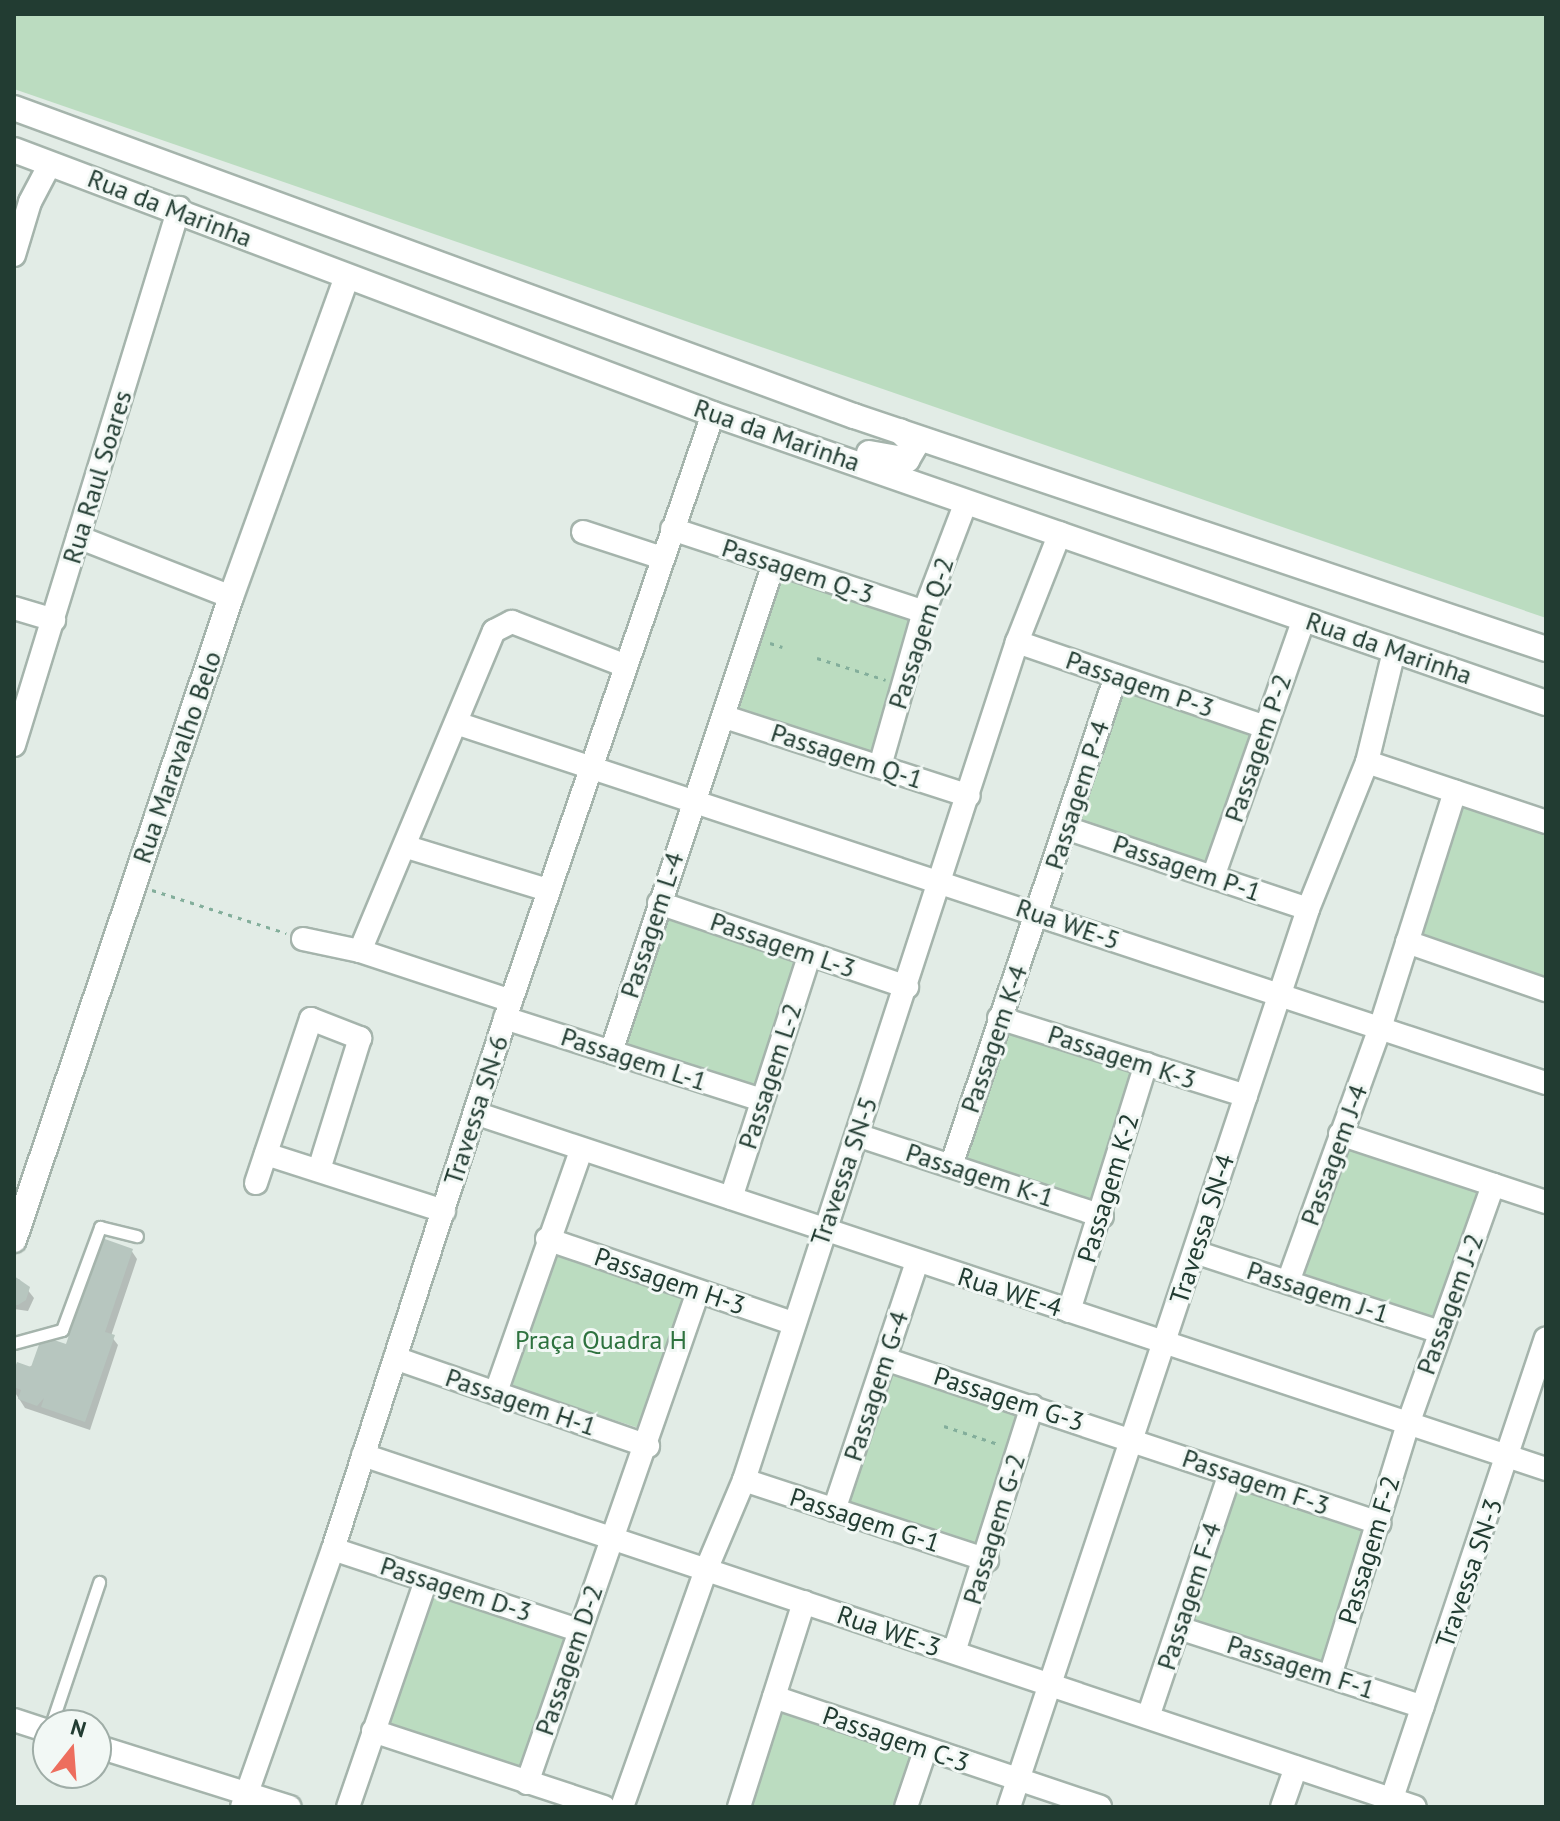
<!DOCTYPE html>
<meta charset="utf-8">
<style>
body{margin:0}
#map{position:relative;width:1560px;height:1821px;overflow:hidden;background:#e2ece6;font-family:"PT Sans",sans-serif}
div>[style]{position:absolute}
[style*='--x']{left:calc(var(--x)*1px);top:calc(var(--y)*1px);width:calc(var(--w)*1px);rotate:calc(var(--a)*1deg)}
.green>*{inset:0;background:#bbdcc0}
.shadow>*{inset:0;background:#0003}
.building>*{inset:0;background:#b7c6bf}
.path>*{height:3px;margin-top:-1.5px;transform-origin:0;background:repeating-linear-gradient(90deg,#83ae9b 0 4px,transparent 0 10px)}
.roads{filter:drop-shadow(2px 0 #a5b4ac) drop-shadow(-2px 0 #a5b4ac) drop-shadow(0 2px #a5b4ac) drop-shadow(0 -2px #a5b4ac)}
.lane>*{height:11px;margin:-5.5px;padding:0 5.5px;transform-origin:5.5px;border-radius:5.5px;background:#fff}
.street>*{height:22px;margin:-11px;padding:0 11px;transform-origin:11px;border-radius:11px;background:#fff}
.secondary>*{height:24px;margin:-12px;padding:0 12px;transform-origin:12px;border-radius:12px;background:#fff}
span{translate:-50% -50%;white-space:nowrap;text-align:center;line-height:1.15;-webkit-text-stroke:6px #f2f8f5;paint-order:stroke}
.street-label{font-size:26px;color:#223c32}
.park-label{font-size:26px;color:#2e723f}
.frame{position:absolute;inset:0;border:16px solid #223c32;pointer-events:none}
.north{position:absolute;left:32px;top:1709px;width:80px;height:80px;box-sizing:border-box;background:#f2f8f5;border:2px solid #9fada7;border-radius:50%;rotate:17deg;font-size:22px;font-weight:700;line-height:32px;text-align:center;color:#223c32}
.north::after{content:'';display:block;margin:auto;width:28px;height:36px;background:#ed6e5e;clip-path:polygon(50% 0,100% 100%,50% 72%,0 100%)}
</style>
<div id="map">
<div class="green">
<div style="clip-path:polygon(14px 14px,1546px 14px,1546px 618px,14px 89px)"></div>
<div style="clip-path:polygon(774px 563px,924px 612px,880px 766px,725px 717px)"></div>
<div style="clip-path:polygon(1116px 676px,1263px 726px,1213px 877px,1066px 828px)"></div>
<div style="clip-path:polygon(1455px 792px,1546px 822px,1546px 990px,1407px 942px)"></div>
<div style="clip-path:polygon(659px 903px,810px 954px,762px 1100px,611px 1052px)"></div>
<div style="clip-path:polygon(999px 1018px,1146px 1064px,1102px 1216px,951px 1166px)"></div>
<div style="clip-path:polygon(1340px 1134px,1493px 1185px,1440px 1332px,1288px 1282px)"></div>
<div style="clip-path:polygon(557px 1248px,685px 1295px,648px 1431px,512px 1387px)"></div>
<div style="clip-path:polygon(885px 1359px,1032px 1406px,987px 1560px,834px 1510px)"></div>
<div style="clip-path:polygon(1230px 1474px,1379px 1523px,1330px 1676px,1179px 1628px)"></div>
<div style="clip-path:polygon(426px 1580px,578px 1630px,527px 1783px,373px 1731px)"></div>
<div style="clip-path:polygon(774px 1697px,926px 1748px,906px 1807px,739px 1807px)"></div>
</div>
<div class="shadow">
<div style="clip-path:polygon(131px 1250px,137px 1259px,111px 1336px,118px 1345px,90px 1430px,25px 1408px,14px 1391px,14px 1375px,67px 1347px)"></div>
<div style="clip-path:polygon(19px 1279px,34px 1298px,28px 1311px,14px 1309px,14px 1281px)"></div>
</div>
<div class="building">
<div style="clip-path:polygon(102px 1238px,133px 1249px,105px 1332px,115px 1335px,85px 1422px,41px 1407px,44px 1398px,37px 1406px,18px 1399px,21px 1390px,14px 1387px,14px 1370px,17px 1362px,31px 1367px,42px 1336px,66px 1344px)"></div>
<div style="clip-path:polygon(14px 1276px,30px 1287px,26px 1300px,18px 1305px,14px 1305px)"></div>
</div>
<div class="path">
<div style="--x:770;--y:643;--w:13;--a:18"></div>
<div style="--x:817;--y:658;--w:72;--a:17.7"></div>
<div style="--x:152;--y:890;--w:141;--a:17.8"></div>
<div style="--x:944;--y:1426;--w:57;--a:18.4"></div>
</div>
<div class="roads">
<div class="lane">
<div style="--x:14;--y:1343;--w:50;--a:-15.2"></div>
<div style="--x:62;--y:1330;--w:110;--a:-69.7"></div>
<div style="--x:100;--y:1227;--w:38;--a:14"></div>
<div style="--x:51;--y:1725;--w:151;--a:-71.4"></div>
</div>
<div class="street">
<div style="--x:14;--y:255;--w:55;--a:-73.2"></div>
<div style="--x:30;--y:202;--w:43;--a:-62.2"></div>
<div style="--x:672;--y:529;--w:265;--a:18.2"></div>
<div style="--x:583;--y:532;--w:83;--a:18.2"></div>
<div style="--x:78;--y:537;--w:164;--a:21.4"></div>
<div style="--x:14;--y:608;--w:42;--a:16.7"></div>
<div style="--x:1017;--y:642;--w:260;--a:18.9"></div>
<div style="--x:725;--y:717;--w:256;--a:17.9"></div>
<div style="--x:456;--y:723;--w:1148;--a:18.28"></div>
<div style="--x:14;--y:745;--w:562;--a:-72.92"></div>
<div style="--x:1367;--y:762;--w:189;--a:18.5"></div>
<div style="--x:880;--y:766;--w:160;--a:-74.1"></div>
<div style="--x:924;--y:612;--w:118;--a:-69.1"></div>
<div style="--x:1066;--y:828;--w:255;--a:18.5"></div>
<div style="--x:407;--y:847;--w:147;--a:17"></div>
<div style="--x:1213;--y:877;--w:274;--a:-70.6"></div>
<div style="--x:659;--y:903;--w:262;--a:18.7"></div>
<div style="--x:303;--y:939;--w:58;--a:11.9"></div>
<div style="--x:360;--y:951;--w:159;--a:18.3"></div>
<div style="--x:1407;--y:942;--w:147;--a:19.1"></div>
<div style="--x:360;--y:951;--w:347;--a:-67.3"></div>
<div style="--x:494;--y:631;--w:20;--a:-27"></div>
<div style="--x:512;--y:622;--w:122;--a:21.1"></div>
<div style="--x:505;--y:1018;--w:270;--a:17.7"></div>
<div style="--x:999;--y:1018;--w:259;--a:17.5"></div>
<div style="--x:611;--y:1052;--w:515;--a:-71.57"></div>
<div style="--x:475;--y:1113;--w:1129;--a:18.39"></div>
<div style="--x:1340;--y:1134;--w:217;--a:18.3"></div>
<div style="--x:857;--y:1135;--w:258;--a:18.3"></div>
<div style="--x:266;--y:1154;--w:187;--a:17.8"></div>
<div style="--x:951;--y:1166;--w:517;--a:-71.39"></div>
<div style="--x:256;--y:1183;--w:173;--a:-71.5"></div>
<div style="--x:311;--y:1019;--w:53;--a:21.2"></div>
<div style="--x:360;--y:1038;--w:138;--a:107.3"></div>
<div style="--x:731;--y:1198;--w:256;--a:-72.1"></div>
<div style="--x:547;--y:1239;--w:260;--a:18.9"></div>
<div style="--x:1195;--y:1252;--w:258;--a:18.1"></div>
<div style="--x:1288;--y:1282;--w:270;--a:-70.1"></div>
<div style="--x:1380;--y:1028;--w:248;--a:-72.4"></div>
<div style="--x:1069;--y:1311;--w:259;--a:-72.7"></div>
<div style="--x:395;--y:1358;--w:268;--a:19.2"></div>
<div style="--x:885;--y:1359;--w:521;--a:18.37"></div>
<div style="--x:496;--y:1392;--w:256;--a:-70.6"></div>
<div style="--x:363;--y:1455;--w:1109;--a:18.5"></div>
<div style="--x:744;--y:1480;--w:256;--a:18.2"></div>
<div style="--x:834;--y:1510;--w:262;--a:-71.5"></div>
<div style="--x:333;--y:1549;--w:258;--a:18.3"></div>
<div style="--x:1179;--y:1628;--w:256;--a:17.9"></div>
<div style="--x:954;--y:1652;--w:258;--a:-72.4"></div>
<div style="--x:1330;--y:1676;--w:264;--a:-72.8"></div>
<div style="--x:1408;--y:1424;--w:254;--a:-70.4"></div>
<div style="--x:774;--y:1697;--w:344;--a:18.6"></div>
<div style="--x:1148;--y:1717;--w:256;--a:-71.4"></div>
<div style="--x:14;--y:1720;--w:36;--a:18"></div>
<div style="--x:373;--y:1731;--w:243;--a:18.2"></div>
<div style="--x:96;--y:1746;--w:203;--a:17.5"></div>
<div style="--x:527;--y:1783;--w:520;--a:-70.8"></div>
<div style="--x:242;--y:1807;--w:274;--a:-70.6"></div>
<div style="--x:333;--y:1549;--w:576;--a:-72.01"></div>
<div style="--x:511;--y:1001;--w:621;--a:-71.01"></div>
<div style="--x:348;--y:1807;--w:240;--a:-71"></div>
<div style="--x:622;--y:1807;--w:251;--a:-70.5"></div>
<div style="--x:706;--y:1570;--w:98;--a:-67.1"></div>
<div style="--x:744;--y:1480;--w:881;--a:-71.96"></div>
<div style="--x:1017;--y:642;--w:117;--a:-68.5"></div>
<div style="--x:739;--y:1807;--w:215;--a:-72.4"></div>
<div style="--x:906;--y:1807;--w:62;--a:-71.3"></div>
<div style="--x:1009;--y:1807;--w:946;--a:-71.58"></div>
<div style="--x:1308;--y:909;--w:158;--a:-68.1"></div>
<div style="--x:1367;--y:762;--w:114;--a:-76.3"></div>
<div style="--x:1282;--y:1807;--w:42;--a:-70.7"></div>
<div style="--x:1389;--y:1807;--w:494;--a:-71.5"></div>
</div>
<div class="secondary">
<div style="--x:14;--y:108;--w:895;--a:20.14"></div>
<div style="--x:854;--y:416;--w:730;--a:18.61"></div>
<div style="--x:14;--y:150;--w:747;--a:20.69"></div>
<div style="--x:713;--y:414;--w:882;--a:19.13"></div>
<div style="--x:869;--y:453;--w:39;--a:10"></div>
<div style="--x:907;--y:460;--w:16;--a:-60"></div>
<div style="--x:915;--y:446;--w:21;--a:-135"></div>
<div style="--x:14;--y:1240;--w:679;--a:-71.35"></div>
<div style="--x:231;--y:597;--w:340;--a:-70.1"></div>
</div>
</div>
<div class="street-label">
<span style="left:170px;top:208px;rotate:21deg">Rua da Marinha</span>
<span style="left:777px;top:435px;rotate:19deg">Rua da Marinha</span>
<span style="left:97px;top:477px;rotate:-73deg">Rua Raul Soares</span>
<span style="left:798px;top:571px;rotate:18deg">Passagem Q-3</span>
<span style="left:921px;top:633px;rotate:-72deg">Passagem Q-2</span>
<span style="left:1389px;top:648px;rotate:19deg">Rua da Marinha</span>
<span style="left:1140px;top:684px;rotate:19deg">Passagem P-3</span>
<span style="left:1258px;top:748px;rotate:-71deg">Passagem P-2</span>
<span style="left:847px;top:756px;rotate:18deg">Passagem Q-1</span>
<span style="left:177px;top:757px;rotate:-71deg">Rua Maravalho Belo</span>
<span style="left:1077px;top:795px;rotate:-72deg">Passagem P-4</span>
<span style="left:1187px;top:868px;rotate:19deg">Passagem P-1</span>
<span style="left:1068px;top:924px;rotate:19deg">Rua WE-5</span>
<span style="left:652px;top:925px;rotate:-72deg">Passagem L-4</span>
<span style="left:783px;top:945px;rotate:19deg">Passagem L-3</span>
<span style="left:994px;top:1039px;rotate:-71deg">Passagem K-4</span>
<span style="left:1122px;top:1057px;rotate:18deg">Passagem K-3</span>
<span style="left:634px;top:1059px;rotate:18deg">Passagem L-1</span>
<span style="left:770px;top:1076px;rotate:-72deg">Passagem L-2</span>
<span style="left:476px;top:1110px;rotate:-72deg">Travessa SN-6</span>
<span style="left:1334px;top:1155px;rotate:-70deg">Passagem J-4</span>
<span style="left:844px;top:1171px;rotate:-71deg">Travessa SN-5</span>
<span style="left:980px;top:1175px;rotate:18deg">Passagem K-1</span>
<span style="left:1108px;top:1188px;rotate:-73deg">Passagem K-2</span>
<span style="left:1202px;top:1229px;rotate:-72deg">Travessa SN-4</span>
<span style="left:670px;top:1281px;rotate:19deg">Passagem H-3</span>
<span style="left:1010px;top:1292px;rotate:18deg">Rua WE-4</span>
<span style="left:1318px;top:1292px;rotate:18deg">Passagem J-1</span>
<span style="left:1450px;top:1304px;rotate:-70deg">Passagem J-2</span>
<span style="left:876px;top:1386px;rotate:-72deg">Passagem G-4</span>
<span style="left:1009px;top:1399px;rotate:18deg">Passagem G-3</span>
<span style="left:521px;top:1402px;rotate:19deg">Passagem H-1</span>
<span style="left:1256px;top:1482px;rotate:19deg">Passagem F-3</span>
<span style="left:865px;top:1520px;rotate:18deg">Passagem G-1</span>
<span style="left:994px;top:1529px;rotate:-73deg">Passagem G-2</span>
<span style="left:1369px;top:1550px;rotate:-73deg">Passagem F-2</span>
<span style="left:1469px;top:1573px;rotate:-71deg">Travessa SN-3</span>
<span style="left:456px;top:1589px;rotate:18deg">Passagem D-3</span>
<span style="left:1189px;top:1596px;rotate:-72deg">Passagem F-4</span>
<span style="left:889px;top:1631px;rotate:19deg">Rua WE-3</span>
<span style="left:569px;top:1660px;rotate:-71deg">Passagem D-2</span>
<span style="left:1301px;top:1667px;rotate:18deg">Passagem F-1</span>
<span style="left:896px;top:1739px;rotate:19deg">Passagem C-3</span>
</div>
<div class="park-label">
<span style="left:601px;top:1340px">Praça Quadra H</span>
</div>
<div class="frame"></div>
<div class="north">N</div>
</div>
